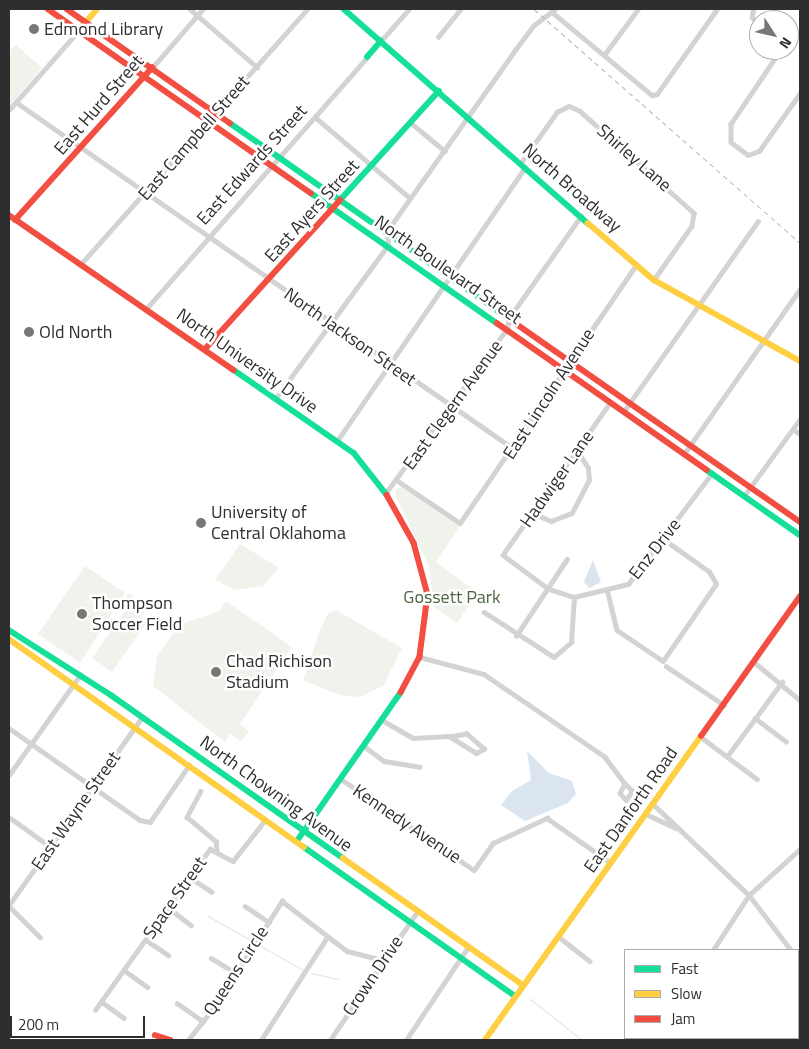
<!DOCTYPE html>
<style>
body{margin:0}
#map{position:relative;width:809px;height:1049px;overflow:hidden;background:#fff;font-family:"Titillium Web",sans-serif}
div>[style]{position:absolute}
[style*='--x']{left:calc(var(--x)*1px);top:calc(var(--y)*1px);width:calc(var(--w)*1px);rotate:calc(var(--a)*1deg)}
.green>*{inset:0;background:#f0f3ec}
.water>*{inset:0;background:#dae5f0}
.stream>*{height:1px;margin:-0.5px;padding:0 0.5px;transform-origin:0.5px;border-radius:0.5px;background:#dae5f0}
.street>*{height:4.5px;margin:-2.25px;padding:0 2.25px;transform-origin:2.25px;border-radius:2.25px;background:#d3d3d3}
.fast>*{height:5.5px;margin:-2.75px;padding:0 2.75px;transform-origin:2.75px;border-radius:2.75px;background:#16e098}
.slow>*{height:5.5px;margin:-2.75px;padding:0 2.75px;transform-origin:2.75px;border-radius:2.75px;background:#ffcf43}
.jam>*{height:5.5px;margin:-2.75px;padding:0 2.75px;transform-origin:2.75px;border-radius:2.75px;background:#f24e42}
.rail>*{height:1px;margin-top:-0.5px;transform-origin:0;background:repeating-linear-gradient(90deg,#bababa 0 5px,transparent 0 9px)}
.dots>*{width:14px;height:14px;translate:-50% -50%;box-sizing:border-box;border:2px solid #fff;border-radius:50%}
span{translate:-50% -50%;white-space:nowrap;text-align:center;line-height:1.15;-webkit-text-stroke:5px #fff;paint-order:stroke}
.poi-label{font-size:18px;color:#2e2e2e}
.left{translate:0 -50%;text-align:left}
.street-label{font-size:18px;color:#2e2e2e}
.park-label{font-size:18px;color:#4d673e}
.frame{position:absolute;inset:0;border:10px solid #2e2e2e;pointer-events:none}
.legend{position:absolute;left:624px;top:949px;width:175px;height:90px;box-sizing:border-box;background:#fff;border:1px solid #ababab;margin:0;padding:6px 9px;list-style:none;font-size:15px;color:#2e2e2e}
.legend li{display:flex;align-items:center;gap:10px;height:25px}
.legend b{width:25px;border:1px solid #ababab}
.north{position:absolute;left:749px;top:10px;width:50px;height:50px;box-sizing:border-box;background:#fff;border:1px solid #ababab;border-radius:50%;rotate:125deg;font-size:14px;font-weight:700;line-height:20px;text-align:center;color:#2e2e2e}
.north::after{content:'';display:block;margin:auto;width:18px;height:22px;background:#777;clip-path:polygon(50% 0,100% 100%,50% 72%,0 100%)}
.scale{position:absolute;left:10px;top:1016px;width:135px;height:22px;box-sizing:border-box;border:2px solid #2e2e2e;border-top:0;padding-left:6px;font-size:15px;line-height:18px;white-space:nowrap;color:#2e2e2e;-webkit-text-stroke:4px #fff;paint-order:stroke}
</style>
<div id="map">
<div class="green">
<div style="clip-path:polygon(16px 45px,42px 68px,10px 105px,9px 51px)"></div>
<div style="clip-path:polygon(404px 487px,460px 526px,436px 562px,478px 593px,457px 623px,434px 607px,429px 567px,395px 494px,397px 488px)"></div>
<div style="clip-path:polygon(240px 544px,279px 568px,263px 586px,236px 590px,215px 580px)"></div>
<div style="clip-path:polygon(85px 566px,125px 593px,80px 663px,38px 634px)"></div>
<div style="clip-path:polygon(129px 593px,148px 607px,141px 618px,147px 622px,112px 672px,92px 658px,127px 608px,121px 604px)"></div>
<div style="clip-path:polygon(226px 601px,292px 647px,240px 724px,249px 732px,241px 741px,230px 734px,225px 742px,153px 686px,157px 656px,179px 625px,219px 611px)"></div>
<div style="clip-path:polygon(336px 610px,402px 648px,383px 686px,360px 697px,339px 695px,303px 680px,319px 633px,328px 613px)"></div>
</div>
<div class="water">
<div style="clip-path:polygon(593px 560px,601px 582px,589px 588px,584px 582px)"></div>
<div style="clip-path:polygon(527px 751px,549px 773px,572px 781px,576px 794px,568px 803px,525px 821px,501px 805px,512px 791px,531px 780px)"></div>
</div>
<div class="stream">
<div style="--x:208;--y:916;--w:109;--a:29.6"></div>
<div style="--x:311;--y:973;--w:28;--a:13"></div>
<div style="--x:530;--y:999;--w:66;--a:38.3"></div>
</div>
<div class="street">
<div style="--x:190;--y:9;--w:89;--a:40.9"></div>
<div style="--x:754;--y:9;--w:8;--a:104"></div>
<div style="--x:752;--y:17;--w:11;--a:49"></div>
<div style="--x:552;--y:12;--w:130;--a:39.7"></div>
<div style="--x:652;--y:95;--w:5;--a:-11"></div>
<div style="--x:657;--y:94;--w:104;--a:-54.8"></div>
<div style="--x:438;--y:37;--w:36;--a:-51"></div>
<div style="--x:381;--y:41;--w:43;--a:-48.8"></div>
<div style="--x:781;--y:50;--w:89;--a:124"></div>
<div style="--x:731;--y:124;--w:18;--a:90"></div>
<div style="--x:731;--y:142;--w:21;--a:37"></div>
<div style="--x:748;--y:155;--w:12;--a:-20"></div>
<div style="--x:759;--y:151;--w:71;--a:-54.7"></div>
<div style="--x:604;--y:55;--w:57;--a:-53.5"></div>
<div style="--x:152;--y:68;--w:78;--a:-49.2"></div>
<div style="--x:16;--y:102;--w:607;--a:34.87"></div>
<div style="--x:9;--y:110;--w:106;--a:-48.8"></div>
<div style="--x:315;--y:117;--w:125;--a:40.5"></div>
<div style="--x:411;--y:123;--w:44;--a:39.5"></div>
<div style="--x:520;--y:164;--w:64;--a:-54.6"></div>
<div style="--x:557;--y:112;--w:13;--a:-27"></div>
<div style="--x:569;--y:106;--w:12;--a:24"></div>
<div style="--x:580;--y:111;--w:153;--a:41.8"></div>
<div style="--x:694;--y:213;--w:13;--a:99"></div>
<div style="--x:692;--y:226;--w:66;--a:125.1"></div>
<div style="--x:80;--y:265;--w:342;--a:-48.4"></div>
<div style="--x:146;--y:309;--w:335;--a:-48.7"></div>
<div style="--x:275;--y:399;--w:191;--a:-53.7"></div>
<div style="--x:388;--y:245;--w:14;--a:-94"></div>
<div style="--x:387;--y:231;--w:222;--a:-54.7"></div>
<div style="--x:515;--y:50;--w:31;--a:-53"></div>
<div style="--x:534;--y:25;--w:26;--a:-37"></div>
<div style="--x:611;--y:402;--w:187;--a:125.2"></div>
<div style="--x:503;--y:555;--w:57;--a:36.5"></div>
<div style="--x:549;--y:589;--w:26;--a:18"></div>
<div style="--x:574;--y:597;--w:56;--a:-13.5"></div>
<div style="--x:628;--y:584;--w:139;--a:-52.9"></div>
<div style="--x:624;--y:411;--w:232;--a:-54.8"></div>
<div style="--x:793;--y:429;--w:9;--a:36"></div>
<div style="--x:337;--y:441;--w:332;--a:-55.5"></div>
<div style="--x:684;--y:454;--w:202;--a:-54.9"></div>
<div style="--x:398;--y:481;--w:75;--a:34.1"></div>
<div style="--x:460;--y:523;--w:312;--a:-55.7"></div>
<div style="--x:387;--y:491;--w:202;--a:-53.5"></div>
<div style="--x:507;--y:329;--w:11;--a:-80"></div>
<div style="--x:509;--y:318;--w:125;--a:-54.8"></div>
<div style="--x:744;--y:496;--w:95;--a:-54"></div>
<div style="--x:533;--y:513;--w:20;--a:24"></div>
<div style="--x:551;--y:521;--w:22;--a:-21"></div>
<div style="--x:572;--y:513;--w:37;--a:-63"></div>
<div style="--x:589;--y:480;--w:12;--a:-95"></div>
<div style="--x:588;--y:468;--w:20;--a:-123"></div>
<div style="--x:607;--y:589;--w:42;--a:76.3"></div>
<div style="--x:617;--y:630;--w:55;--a:34"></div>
<div style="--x:663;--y:661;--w:93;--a:-55.5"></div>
<div style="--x:716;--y:584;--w:14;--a:-120"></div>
<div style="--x:709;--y:572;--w:55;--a:-144.6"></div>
<div style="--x:484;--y:612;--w:83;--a:32.7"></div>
<div style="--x:554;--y:657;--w:23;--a:-41"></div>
<div style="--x:571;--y:642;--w:45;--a:-86.2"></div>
<div style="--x:516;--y:636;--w:92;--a:-56.5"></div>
<div style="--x:420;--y:657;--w:66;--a:14.9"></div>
<div style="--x:484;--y:674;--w:147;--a:34.4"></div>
<div style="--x:605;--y:757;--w:34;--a:53"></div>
<div style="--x:625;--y:784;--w:10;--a:119"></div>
<div style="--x:620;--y:793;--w:9;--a:49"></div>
<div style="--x:626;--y:800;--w:11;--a:-56"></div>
<div style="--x:632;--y:791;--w:10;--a:-135"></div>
<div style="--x:754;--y:662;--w:60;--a:39.6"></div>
<div style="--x:666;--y:666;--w:70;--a:33.9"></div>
<div style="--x:755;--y:718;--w:39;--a:37"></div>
<div style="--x:382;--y:720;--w:36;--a:30"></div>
<div style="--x:413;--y:738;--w:36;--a:-3"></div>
<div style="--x:449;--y:736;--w:32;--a:32"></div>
<div style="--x:476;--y:753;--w:9;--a:-27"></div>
<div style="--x:484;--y:749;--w:23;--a:-139"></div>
<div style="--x:467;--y:734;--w:17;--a:170"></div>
<div style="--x:9;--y:728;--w:160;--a:35.1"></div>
<div style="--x:140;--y:820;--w:10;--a:11"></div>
<div style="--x:150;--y:822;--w:69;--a:-55.6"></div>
<div style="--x:701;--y:737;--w:70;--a:36.9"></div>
<div style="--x:364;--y:746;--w:25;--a:37"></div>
<div style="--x:384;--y:761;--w:36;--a:9"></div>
<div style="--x:728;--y:755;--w:91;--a:-53.5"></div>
<div style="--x:9;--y:775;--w:123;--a:-54.6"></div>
<div style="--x:341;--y:779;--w:161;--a:34.4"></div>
<div style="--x:474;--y:870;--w:33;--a:-55"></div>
<div style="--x:493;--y:843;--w:60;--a:-24.8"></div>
<div style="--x:547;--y:818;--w:78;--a:35.1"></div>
<div style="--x:201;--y:791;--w:30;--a:118"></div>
<div style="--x:187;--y:817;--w:38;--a:40"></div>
<div style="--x:216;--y:841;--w:10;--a:84"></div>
<div style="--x:653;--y:804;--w:132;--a:43.5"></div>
<div style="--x:749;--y:895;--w:69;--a:52.6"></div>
<div style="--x:646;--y:814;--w:33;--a:25"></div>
<div style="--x:9;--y:817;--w:52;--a:35.5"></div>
<div style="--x:189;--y:877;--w:27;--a:33"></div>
<div style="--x:9;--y:905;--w:230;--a:-54.7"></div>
<div style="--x:9;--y:906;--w:44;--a:45"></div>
<div style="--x:245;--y:906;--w:29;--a:34"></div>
<div style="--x:169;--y:908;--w:28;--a:38"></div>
<div style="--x:559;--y:937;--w:39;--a:38"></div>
<div style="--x:146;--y:940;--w:27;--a:34"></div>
<div style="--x:713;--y:950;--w:66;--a:-56.8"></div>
<div style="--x:749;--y:895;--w:69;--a:-42"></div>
<div style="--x:211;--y:958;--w:29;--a:31"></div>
<div style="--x:798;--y:961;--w:4;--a:56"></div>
<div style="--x:124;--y:970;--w:29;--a:36"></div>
<div style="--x:102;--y:1002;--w:27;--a:36"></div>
<div style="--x:177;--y:1003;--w:32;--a:35"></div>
<div style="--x:95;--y:1010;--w:198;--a:-54.5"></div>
<div style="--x:210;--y:849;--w:26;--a:28"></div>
<div style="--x:233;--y:861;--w:52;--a:-52"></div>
<div style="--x:679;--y:1038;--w:4;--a:27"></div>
<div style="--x:188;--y:1040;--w:43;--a:-51.5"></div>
<div style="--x:215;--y:1006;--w:125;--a:-57.5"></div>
<div style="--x:282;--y:901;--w:82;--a:37.6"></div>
<div style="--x:347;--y:951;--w:38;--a:14"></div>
<div style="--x:261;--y:1040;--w:122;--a:-57.3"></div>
<div style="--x:330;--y:1040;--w:155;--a:-55.8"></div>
<div style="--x:406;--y:1040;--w:112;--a:-56.3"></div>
<div style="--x:655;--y:1040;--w:3;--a:-45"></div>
</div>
<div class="fast">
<div style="--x:344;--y:9;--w:325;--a:41.3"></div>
<div style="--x:367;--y:57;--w:21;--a:-49"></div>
<div style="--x:230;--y:123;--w:340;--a:35"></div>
<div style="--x:311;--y:193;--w:227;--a:35"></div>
<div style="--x:340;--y:200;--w:147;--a:-47.8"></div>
<div style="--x:234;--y:370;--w:146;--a:34.7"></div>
<div style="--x:354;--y:453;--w:53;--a:51.8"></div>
<div style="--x:707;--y:470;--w:113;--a:35"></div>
<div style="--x:9;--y:630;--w:121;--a:32.5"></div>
<div style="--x:111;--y:695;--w:284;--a:35.1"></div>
<div style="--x:297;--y:841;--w:182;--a:-55.1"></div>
<div style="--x:304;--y:847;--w:258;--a:35.2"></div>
</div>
<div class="slow">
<div style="--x:79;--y:30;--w:28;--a:-49"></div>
<div style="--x:588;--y:223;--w:87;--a:40.8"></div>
<div style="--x:654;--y:280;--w:167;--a:29"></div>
<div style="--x:9;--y:639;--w:361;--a:35.2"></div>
<div style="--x:343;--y:858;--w:220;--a:35.2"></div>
<div style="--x:485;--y:1040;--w:373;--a:-54.6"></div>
</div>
<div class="jam">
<div style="--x:48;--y:9;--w:321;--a:35"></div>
<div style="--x:67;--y:9;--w:199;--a:35"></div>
<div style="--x:9;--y:215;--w:273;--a:34.6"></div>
<div style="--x:15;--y:220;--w:205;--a:-48"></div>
<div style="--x:508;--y:318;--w:356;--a:34.9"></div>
<div style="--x:497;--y:323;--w:256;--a:35"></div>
<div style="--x:205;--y:349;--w:201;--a:-47.8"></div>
<div style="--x:387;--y:495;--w:55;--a:60.6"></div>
<div style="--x:414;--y:543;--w:54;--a:74.9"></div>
<div style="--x:428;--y:595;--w:63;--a:97.4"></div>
<div style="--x:420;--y:657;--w:40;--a:118"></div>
<div style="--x:701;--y:736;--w:171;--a:-54.7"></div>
<div style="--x:155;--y:1035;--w:16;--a:18"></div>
</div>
<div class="rail">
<div style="--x:534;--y:9;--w:354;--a:41.3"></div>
</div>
<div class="dots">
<div style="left:34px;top:29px;background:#777"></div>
<div style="left:29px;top:332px;background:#777"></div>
<div style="left:201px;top:523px;background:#777"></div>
<div style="left:82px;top:614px;background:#777"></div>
<div style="left:216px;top:672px;background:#777"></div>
</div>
<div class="poi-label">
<span class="left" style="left:44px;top:29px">Edmond Library</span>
<span class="left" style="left:39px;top:332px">Old North</span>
<span class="left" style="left:211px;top:523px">University of<br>Central Oklahoma</span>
<span class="left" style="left:92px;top:614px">Thompson<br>Soccer Field</span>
<span class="left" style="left:226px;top:672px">Chad Richison<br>Stadium</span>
</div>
<div class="street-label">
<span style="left:99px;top:105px;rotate:-49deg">East Hurd Street</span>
<span style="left:194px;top:138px;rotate:-49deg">East Campbell Street</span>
<span style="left:634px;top:158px;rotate:41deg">Shirley Lane</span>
<span style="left:252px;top:165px;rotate:-48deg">East Edwards Street</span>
<span style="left:572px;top:188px;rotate:41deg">North Broadway</span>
<span style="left:312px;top:211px;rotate:-48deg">East Ayers Street</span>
<span style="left:448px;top:270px;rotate:35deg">North Boulevard Street</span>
<span style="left:350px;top:337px;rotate:35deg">North Jackson Street</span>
<span style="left:247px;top:361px;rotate:35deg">North University Drive</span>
<span style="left:549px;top:394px;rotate:-57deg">East Lincoln Avenue</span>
<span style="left:453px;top:405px;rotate:-54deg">East Clegern Avenue</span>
<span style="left:557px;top:479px;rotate:-55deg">Hadwiger Lane</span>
<span style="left:655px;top:549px;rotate:-52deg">Enz Drive</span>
<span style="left:276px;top:794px;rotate:36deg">North Chowning Avenue</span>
<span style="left:631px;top:810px;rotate:-55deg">East Danforth Road</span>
<span style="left:76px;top:811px;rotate:-55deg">East Wayne Street</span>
<span style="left:407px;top:824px;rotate:34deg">Kennedy Avenue</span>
<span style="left:175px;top:898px;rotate:-55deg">Space Street</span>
<span style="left:236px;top:971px;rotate:-57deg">Queens Circle</span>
<span style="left:373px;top:976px;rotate:-56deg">Crown Drive</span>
</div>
<div class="park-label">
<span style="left:452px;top:597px">Gossett Park</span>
</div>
<div class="frame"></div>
<ul class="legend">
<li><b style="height:6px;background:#16e098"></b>Fast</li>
<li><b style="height:6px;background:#ffcf43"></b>Slow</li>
<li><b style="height:6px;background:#f24e42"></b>Jam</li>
</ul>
<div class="north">N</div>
<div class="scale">200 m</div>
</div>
